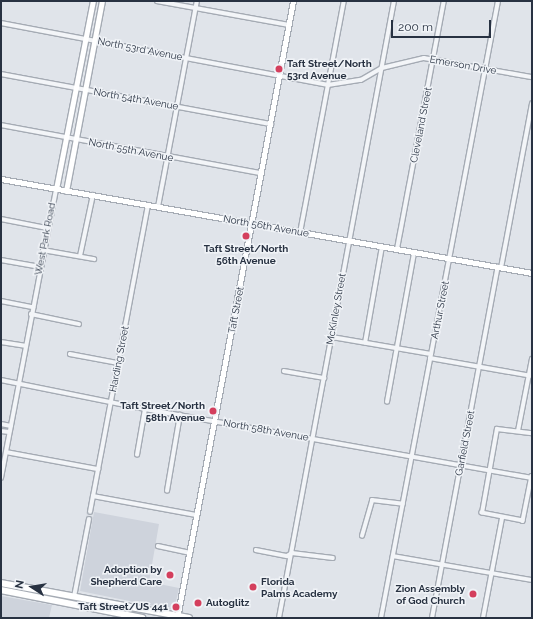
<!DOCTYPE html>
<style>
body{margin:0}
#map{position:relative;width:533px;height:619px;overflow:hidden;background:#e0e4ea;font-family:Raleway,sans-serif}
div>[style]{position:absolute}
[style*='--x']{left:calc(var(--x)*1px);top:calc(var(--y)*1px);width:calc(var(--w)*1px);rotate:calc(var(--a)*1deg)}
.built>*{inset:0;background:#ced3dc}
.roads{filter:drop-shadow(1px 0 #a5abb4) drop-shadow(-1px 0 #a5abb4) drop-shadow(0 1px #a5abb4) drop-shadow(0 -1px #a5abb4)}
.street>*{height:3.5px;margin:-1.75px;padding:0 1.75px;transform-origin:1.75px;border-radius:1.75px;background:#f3f5f8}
.secondary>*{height:5px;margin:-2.5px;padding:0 2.5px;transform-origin:2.5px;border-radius:2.5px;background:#fff}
.primary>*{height:5.5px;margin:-2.75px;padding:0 2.75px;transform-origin:2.75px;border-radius:2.75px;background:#fff}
.dots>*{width:11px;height:11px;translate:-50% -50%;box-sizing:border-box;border:2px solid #f0f3f7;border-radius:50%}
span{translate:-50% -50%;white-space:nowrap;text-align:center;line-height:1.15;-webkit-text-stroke:3px #f0f3f7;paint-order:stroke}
.street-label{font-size:10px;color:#283242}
.poi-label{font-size:10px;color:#283242;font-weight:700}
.left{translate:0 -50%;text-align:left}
.right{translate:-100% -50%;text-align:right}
.frame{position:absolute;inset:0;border:2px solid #283242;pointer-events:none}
.north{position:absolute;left:12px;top:567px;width:40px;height:40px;-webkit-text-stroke:3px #f0f3f7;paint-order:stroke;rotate:282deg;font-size:11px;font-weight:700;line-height:16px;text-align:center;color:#283242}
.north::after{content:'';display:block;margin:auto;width:14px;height:18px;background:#283242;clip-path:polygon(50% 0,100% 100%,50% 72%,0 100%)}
.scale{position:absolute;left:391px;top:20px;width:100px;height:18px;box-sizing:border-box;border:2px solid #283242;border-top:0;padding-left:5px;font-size:12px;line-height:14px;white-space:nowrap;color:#283242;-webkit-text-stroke:3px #f0f3f7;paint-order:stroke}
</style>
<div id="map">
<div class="built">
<div style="clip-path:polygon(94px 512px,159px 524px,149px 582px,179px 588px,174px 610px,80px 591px)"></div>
<div style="clip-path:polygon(1px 596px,52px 605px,49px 618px,1px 618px)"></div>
</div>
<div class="roads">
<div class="street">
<div style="--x:157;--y:1;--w:134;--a:10.3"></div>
<div style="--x:1;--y:23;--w:333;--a:10.7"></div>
<div style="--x:328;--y:85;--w:33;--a:-9"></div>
<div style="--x:361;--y:80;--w:24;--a:-30"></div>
<div style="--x:382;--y:68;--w:43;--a:-13.4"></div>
<div style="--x:424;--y:58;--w:110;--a:10"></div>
<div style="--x:1;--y:74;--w:275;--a:10.5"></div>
<div style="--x:1;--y:125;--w:264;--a:10.5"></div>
<div style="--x:158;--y:207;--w:210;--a:-79.3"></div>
<div style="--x:1;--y:219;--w:47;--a:11.1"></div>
<div style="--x:300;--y:233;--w:236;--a:-79.3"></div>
<div style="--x:397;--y:249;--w:252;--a:-79.3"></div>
<div style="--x:43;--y:250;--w:52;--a:10"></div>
<div style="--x:80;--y:256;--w:62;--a:-78"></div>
<div style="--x:1;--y:260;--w:40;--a:10"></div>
<div style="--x:501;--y:268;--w:167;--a:-79.3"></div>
<div style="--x:1;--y:301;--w:33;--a:11"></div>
<div style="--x:31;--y:314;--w:49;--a:11.8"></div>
<div style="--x:332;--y:337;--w:100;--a:9.7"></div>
<div style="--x:1;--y:342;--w:24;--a:9"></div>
<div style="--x:365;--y:343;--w:97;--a:-80"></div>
<div style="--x:70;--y:354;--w:49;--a:10.6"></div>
<div style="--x:430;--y:358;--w:104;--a:10"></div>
<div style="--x:284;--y:371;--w:41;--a:9.9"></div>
<div style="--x:1;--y:380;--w:147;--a:11.4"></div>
<div style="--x:145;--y:409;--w:393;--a:10.1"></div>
<div style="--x:387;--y:402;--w:151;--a:-79.7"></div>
<div style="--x:1;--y:424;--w:10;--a:11"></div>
<div style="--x:1;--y:431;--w:8;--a:7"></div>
<div style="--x:518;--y:431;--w:73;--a:-79"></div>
<div style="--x:6;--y:452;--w:94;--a:10.5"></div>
<div style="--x:137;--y:455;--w:47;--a:-80.1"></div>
<div style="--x:532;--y:476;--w:46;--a:101.3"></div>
<div style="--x:523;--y:521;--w:42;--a:-169"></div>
<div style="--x:482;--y:513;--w:85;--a:-79.9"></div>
<div style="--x:497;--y:429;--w:35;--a:7"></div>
<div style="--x:1;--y:478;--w:294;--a:-79.2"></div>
<div style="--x:167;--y:491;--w:77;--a:-80.3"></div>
<div style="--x:93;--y:496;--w:106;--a:10.4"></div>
<div style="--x:90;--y:512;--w:312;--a:-79.3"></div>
<div style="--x:362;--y:536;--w:37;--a:-74"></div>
<div style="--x:372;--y:500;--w:31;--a:7"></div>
<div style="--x:158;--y:546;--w:33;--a:12"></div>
<div style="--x:256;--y:550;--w:32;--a:11"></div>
<div style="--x:287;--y:556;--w:6;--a:-31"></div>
<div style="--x:292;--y:553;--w:41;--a:7"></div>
<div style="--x:393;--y:556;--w:141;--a:9.8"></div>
<div style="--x:74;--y:597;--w:79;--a:-79.1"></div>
<div style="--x:279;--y:618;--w:628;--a:-79.44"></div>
<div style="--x:381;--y:618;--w:628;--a:-79.26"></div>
<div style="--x:432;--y:618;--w:357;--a:-79.4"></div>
<div style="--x:483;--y:618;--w:102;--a:-79.2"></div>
</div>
<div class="secondary">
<div style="--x:1;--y:179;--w:539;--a:10.04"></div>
<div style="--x:56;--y:189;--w:192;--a:-78.9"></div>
<div style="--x:66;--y:191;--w:193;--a:-79.3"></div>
<div style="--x:177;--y:618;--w:628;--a:-79.35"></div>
</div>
<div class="primary">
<div style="--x:1;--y:583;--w:191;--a:10.5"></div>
<div style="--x:1;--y:590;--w:144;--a:11.2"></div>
</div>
</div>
<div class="dots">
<div style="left:279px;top:69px;background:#d43f5d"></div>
<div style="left:246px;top:236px;background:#d43f5d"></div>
<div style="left:213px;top:411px;background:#d43f5d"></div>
<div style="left:170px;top:575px;background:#d43f5d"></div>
<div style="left:253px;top:587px;background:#d43f5d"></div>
<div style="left:473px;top:594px;background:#d43f5d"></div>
<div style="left:198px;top:603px;background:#d43f5d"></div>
<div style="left:176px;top:607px;background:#d43f5d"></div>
</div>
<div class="street-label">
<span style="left:140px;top:49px;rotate:11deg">North 53rd Avenue</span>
<span style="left:463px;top:65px;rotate:10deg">Emerson Drive</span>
<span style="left:136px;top:99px;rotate:10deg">North 54th Avenue</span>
<span style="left:421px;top:125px;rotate:-79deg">Cleveland Street</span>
<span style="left:131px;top:150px;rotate:11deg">North 55th Avenue</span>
<span style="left:266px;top:226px;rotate:10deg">North 56th Avenue</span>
<span style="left:45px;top:239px;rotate:-79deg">West Park Road</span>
<span style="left:336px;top:309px;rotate:-80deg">McKinley Street</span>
<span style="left:236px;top:310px;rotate:-79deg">Taft Street</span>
<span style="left:440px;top:310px;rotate:-79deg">Arthur Street</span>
<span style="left:119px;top:359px;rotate:-79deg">Harding Street</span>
<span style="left:266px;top:430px;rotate:10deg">North 58th Avenue</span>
<span style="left:465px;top:443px;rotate:-79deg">Garfield Street</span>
</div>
<div class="poi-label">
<span class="left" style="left:287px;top:69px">Taft Street/North<br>53rd Avenue</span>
<span style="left:246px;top:254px">Taft Street/North<br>56th Avenue</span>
<span class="right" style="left:205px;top:411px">Taft Street/North<br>58th Avenue</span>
<span class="right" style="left:162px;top:575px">Adoption by<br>Shepherd Care</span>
<span class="left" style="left:261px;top:587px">Florida<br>Palms Academy</span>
<span class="right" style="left:465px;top:594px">Zion Assembly<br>of God Church</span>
<span class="left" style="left:206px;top:603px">Autoglitz</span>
<span class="right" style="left:168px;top:607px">Taft Street/US 441</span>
</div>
<div class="frame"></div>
<div class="north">N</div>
<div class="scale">200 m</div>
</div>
